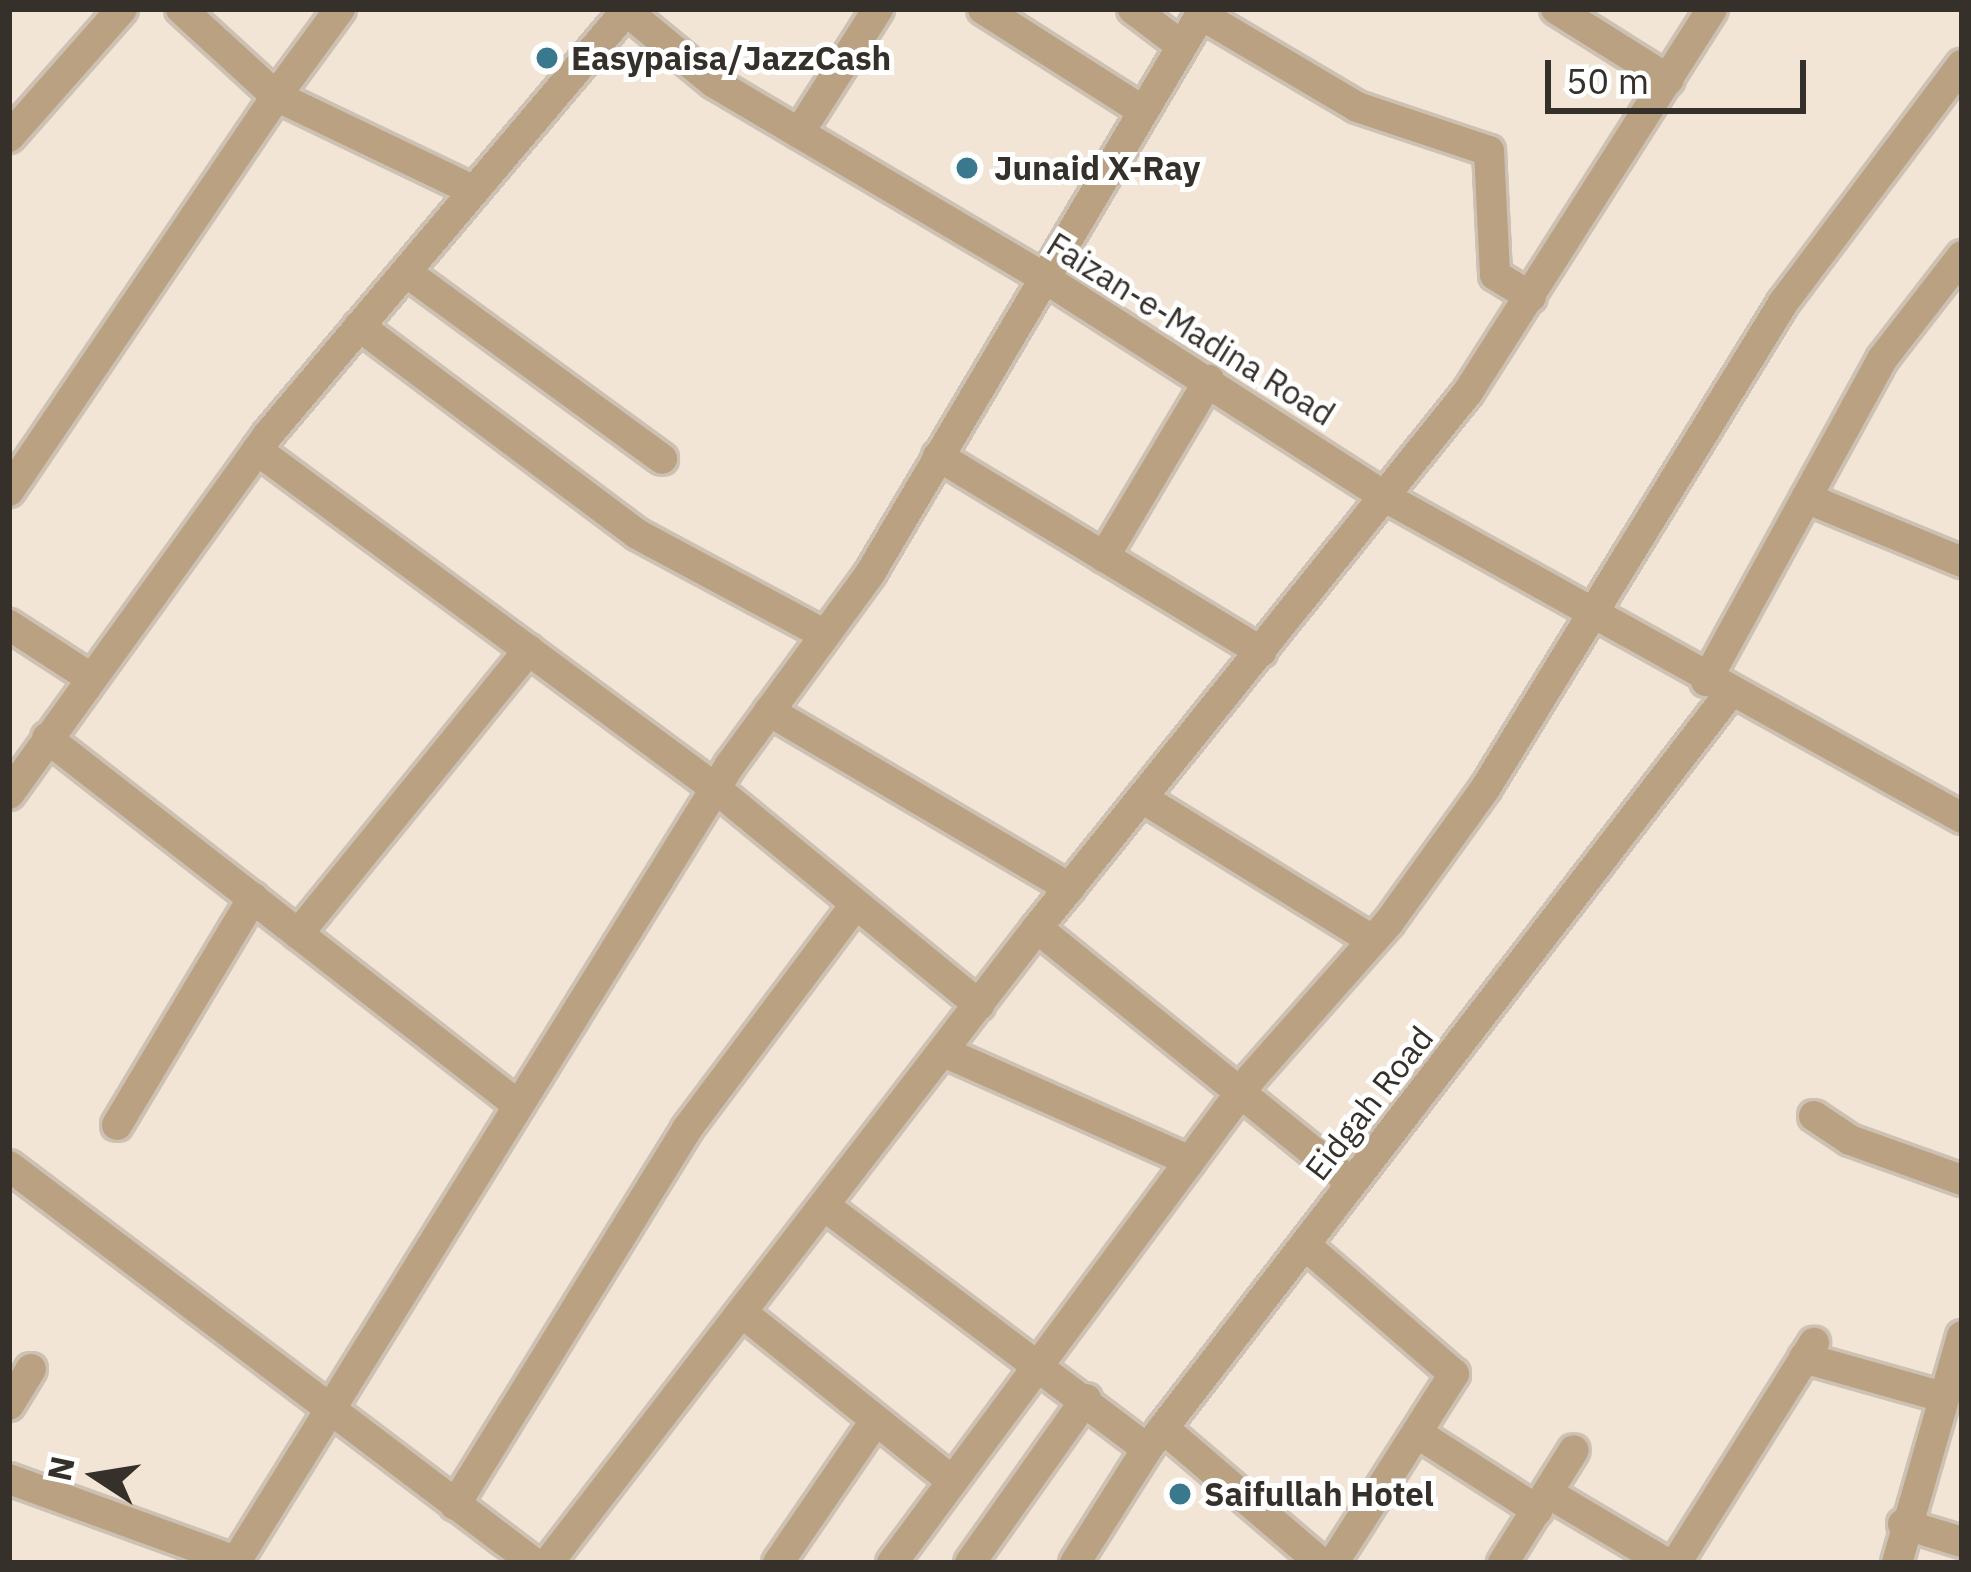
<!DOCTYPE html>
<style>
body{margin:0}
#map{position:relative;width:1971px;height:1572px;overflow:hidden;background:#f3e5d5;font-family:"IBM Plex Sans",sans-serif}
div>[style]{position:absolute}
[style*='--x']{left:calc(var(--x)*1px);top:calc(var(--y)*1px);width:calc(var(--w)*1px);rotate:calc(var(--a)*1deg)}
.roads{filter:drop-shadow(3px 0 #cdc1b3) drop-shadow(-3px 0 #cdc1b3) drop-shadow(0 3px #cdc1b3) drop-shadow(0 -3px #cdc1b3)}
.minor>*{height:30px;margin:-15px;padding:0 15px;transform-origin:15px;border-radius:15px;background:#b9a182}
.dots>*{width:33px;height:33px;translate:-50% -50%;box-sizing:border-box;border:6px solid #fff;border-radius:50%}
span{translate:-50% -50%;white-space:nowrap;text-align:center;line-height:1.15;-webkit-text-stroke:10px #fff;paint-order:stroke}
.poi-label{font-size:33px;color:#35302a;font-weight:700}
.left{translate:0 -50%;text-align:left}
.street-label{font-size:33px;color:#35302a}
.frame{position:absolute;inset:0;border:12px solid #35302a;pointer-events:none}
.north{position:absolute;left:36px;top:1416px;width:120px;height:120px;-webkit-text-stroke:9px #fff;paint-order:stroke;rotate:282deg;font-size:33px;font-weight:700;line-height:48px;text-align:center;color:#35302a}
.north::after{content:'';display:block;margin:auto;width:42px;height:54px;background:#35302a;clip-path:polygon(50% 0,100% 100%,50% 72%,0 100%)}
.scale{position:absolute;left:1545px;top:60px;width:261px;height:54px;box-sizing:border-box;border:6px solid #35302a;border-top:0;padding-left:15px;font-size:36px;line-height:42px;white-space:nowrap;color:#35302a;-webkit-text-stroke:9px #fff;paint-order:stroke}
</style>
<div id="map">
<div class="roads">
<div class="minor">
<div style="--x:181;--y:9;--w:129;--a:42.5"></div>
<div style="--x:276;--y:96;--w:108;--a:-53.7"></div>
<div style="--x:624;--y:9;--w:115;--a:39.4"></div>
<div style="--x:713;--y:82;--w:383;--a:30.6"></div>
<div style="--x:1043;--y:277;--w:409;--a:32.7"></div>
<div style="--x:1387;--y:498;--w:658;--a:29.1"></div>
<div style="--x:983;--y:9;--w:190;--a:32.5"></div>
<div style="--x:1133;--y:9;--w:61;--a:37.1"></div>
<div style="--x:1556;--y:9;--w:133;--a:32.1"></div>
<div style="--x:1200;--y:14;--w:182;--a:30.6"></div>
<div style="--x:1357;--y:107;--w:139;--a:18.4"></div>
<div style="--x:1489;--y:151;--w:124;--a:87.2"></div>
<div style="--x:1495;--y:275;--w:42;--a:31.4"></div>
<div style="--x:799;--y:133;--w:147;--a:-57.5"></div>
<div style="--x:9;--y:137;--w:171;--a:-48.6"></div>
<div style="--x:406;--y:272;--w:317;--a:36.1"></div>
<div style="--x:359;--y:326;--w:347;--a:36.8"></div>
<div style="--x:637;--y:534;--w:213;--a:28.2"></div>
<div style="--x:257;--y:450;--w:569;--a:36.43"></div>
<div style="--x:715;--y:788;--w:342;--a:39.4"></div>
<div style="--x:938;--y:456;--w:378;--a:31.2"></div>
<div style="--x:9;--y:491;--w:477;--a:-55.9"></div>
<div style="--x:276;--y:96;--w:215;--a:25.6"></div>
<div style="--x:1806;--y:498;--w:169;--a:22.3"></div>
<div style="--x:1104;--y:557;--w:206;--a:-59.3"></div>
<div style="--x:9;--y:625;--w:95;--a:33"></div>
<div style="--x:1706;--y:681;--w:368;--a:-61.3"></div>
<div style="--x:1883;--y:358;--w:129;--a:-52.2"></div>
<div style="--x:769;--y:711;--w:349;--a:30.5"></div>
<div style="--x:47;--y:738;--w:597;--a:37.93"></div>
<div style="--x:9;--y:794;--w:441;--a:-54.2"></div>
<div style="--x:267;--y:436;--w:556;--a:-49.81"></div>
<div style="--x:1142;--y:798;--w:270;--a:31.7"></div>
<div style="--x:1037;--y:928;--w:405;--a:39"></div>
<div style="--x:298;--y:934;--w:366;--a:-50.9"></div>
<div style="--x:944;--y:1052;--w:269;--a:23.9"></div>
<div style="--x:1814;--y:1116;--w:43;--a:33.7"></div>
<div style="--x:1850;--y:1140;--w:119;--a:19.7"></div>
<div style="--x:117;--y:1125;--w:265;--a:-59.1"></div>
<div style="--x:9;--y:1166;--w:658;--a:37.1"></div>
<div style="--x:826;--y:1207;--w:402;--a:37"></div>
<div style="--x:1305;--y:1245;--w:197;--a:40.9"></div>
<div style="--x:1454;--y:1374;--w:224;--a:122.6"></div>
<div style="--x:745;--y:1315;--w:265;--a:38.7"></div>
<div style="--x:1804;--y:1358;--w:144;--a:15.7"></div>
<div style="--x:9;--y:1405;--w:42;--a:-58.6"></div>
<div style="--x:1163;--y:1428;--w:208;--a:40.5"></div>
<div style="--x:1417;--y:1433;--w:143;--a:32.7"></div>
<div style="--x:9;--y:1479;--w:241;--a:19.9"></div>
<div style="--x:1548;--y:1493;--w:137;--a:30.7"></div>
<div style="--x:455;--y:1505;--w:442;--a:-58.3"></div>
<div style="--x:687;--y:1129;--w:281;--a:-53.1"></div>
<div style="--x:1903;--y:1524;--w:62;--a:17"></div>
<div style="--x:235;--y:1563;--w:939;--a:-58.19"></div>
<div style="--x:730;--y:765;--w:239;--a:-53.8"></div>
<div style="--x:871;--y:572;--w:654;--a:-59.4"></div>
<div style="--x:548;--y:1563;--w:801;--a:-52.4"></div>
<div style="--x:1037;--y:928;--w:688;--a:-51.2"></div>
<div style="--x:1468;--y:392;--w:454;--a:-57.5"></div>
<div style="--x:778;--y:1563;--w:173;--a:-55.6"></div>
<div style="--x:892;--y:1563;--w:605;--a:-53.47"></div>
<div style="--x:1252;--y:1077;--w:207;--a:-48.5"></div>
<div style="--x:1389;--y:922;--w:164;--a:-54.2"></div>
<div style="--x:1485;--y:789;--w:570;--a:-58.48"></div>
<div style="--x:1783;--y:303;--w:298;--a:-53.1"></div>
<div style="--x:970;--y:1563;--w:201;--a:-54.7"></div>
<div style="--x:1075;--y:1563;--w:135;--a:-57.7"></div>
<div style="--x:1147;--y:1449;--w:953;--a:-52.37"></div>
<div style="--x:1503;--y:1563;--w:133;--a:-57.9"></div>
<div style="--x:1676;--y:1563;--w:260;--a:-57.9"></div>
<div style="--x:1897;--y:1563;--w:236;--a:-74"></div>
</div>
</div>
<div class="dots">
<div style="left:547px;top:58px;background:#3a788e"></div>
<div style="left:967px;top:168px;background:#3a788e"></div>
<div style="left:1180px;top:1494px;background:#3a788e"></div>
</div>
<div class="poi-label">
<span class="left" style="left:571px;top:58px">Easypaisa/JazzCash</span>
<span class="left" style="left:994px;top:168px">Junaid X-Ray</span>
<span class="left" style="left:1204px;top:1494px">Saifullah Hotel</span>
</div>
<div class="street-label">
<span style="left:1191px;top:329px;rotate:32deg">Faizan-e-Madina Road</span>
<span style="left:1369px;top:1103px;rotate:-52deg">Eidgah Road</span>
</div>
<div class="frame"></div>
<div class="north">N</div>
<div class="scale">50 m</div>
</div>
